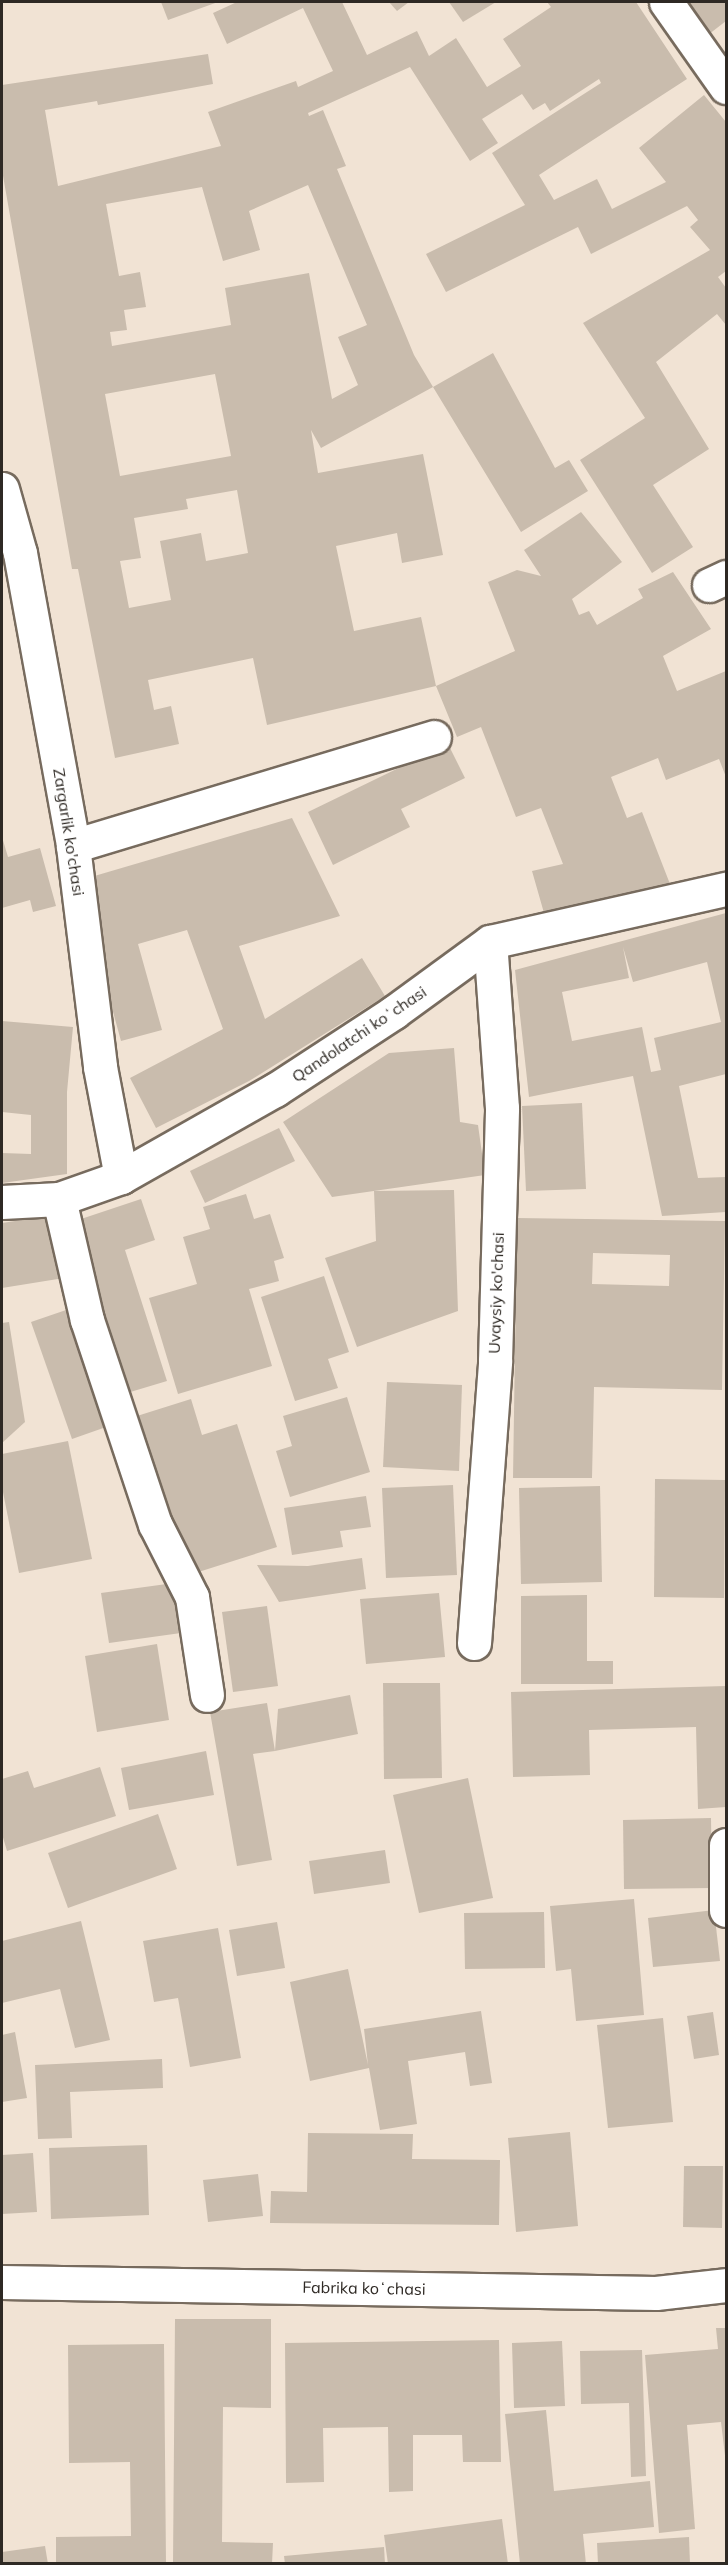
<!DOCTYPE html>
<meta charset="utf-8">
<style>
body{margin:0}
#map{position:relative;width:728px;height:2565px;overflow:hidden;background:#f1e3d4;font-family:Mulish,sans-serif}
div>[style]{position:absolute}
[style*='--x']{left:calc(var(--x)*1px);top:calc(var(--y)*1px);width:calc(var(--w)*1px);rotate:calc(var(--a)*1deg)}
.building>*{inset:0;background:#c9bcad}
.roads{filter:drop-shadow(2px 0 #776b5e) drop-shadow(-2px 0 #776b5e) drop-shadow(0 2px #776b5e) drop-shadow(0 -2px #776b5e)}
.street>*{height:33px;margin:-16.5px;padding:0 16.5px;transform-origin:16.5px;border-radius:16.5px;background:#fff}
span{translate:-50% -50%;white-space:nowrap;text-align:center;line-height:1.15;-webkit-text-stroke:4.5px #fff;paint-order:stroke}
.street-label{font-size:16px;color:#2e2924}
.frame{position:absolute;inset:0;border:3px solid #2e2924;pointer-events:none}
</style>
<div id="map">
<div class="building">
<div style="clip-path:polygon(161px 2px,218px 2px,168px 20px)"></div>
<div style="clip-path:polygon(evenodd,237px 2px,342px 2px,367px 55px,417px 31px,429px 56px,456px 38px,487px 87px,521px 66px,503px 39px,551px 7px,547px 2px,636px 2px,687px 79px,539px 175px,554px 200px,597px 179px,612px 209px,666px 182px,639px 148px,704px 95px,726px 122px,726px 271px,718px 277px,726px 288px,726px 325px,717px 314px,656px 362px,709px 449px,653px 485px,693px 547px,652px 573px,580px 460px,645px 418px,583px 323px,710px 250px,690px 227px,698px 220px,687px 206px,591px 254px,578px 227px,446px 292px,426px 254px,525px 205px,492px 153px,601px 83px,599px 79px,550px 111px,545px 103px,533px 110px,522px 94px,482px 119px,498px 143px,470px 161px,410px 67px,308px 113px,309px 116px,323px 110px,346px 166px,337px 169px,414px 355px,433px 387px,321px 448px,311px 430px,318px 473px,423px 454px,443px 555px,402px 563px,397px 533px,336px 546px,354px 631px,421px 617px,436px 686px,267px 725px,253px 658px,148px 680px,154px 710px,171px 706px,179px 744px,115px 758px,78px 569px,72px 569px,2px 170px,2px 85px,208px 54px,213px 84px,98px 105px,97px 101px,45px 110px,58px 186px,221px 146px,208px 112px,296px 81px,298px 87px,333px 71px,303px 8px,227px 44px,213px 13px,237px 2px,308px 185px,367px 325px,338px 337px,358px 385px,332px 399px,309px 273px,225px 288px,231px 325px,112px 346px,110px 332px,127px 330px,124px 310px,146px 307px,140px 272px,119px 276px,106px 204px,202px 187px,223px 261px,260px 250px,249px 211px,308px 185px,237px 2px,215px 374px,231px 456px,120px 476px,105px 394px,215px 374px,237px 2px,237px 490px,248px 553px,206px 561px,201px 533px,160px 541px,171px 600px,129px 608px,120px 561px,141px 558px,134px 518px,188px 509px,186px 499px,237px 490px)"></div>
<div style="clip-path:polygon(389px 2px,409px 2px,397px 11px)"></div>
<div style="clip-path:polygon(449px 2px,496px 2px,463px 22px)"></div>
<div style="clip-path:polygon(677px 2px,726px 2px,726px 21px,704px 38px)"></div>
<div style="clip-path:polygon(493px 353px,555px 468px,569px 460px,588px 491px,521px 532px,433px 387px)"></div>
<div style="clip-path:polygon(581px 512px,622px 562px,572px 599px,579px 615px,589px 611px,597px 625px,643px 598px,638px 589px,673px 572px,711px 629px,663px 656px,677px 691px,726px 671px,726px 777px,719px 759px,666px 780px,658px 758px,611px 777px,627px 818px,642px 812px,670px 884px,621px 903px,544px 913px,532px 871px,563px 864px,541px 808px,516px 817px,481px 727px,457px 737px,436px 686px,515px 651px,488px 582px,517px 570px,541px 576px,524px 550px)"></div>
<div style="clip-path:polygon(448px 744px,465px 778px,401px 809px,410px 827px,333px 865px,308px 812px)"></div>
<div style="clip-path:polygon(292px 818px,340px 916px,239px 946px,265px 1019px,362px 958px,385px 996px,249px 1081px,156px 1128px,130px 1078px,223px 1029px,187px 930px,138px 944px,162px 1030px,121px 1041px,97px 953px,91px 877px)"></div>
<div style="clip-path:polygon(2px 837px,8px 857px,40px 848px,56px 906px,33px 912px,30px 900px,2px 908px)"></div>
<div style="clip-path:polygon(evenodd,726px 913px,726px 1074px,679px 1086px,698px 1178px,726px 1177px,726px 1212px,662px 1216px,633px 1076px,529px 1097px,515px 970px,726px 913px,623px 947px,633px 982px,707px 962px,721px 1022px,654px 1038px,661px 1070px,651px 1072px,642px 1027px,572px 1041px,562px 992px,629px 978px,623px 947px)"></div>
<div style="clip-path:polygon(2px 1021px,73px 1027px,67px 1092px,67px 1174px,2px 1183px,2px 1153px,31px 1154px,31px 1115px,2px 1112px)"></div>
<div style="clip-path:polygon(454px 1048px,460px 1122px,478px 1125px,485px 1175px,332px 1197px,283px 1122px,389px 1053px)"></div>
<div style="clip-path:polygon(582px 1103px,586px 1189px,526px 1191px,522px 1106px)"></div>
<div style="clip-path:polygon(279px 1128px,295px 1161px,205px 1203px,190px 1171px)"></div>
<div style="clip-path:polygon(454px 1190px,458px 1311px,357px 1347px,325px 1258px,376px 1241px,374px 1191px)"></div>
<div style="clip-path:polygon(246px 1194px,254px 1219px,270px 1214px,284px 1258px,274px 1261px,279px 1281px,249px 1289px,272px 1366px,178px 1394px,149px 1298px,197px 1284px,183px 1237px,210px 1229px,203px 1207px)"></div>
<div style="clip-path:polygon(141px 1199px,155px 1240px,125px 1250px,167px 1381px,127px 1393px,72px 1222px)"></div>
<div style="clip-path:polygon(54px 1215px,64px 1278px,2px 1288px,2px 1223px)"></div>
<div style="clip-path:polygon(evenodd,517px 1218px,725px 1221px,722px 1390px,594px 1387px,592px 1478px,513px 1478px,517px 1218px,593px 1253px,670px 1255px,669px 1286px,592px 1284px,593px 1253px)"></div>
<div style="clip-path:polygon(324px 1276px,349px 1352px,328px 1359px,338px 1388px,295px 1401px,261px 1297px)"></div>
<div style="clip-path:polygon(69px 1309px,109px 1426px,72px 1439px,31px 1322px)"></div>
<div style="clip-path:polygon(9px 1322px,25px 1422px,2px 1443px,2px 1323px)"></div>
<div style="clip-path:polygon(387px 1382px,462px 1385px,459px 1471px,383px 1467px)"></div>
<div style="clip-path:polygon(347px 1397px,370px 1472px,290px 1497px,276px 1451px,292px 1446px,283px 1416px)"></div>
<div style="clip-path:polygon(191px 1399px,202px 1435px,237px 1424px,277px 1547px,189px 1575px,137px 1416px)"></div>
<div style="clip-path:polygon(68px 1441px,92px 1559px,19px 1573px,2px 1487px,2px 1454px)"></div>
<div style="clip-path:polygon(655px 1479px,725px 1480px,724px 1598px,654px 1597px)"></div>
<div style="clip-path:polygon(453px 1485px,457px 1575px,386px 1578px,382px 1488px)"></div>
<div style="clip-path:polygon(600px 1486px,602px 1582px,521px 1584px,519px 1488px)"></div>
<div style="clip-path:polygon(366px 1496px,371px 1527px,340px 1531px,343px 1547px,292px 1555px,284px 1508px)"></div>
<div style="clip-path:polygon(362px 1558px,366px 1589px,279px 1602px,257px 1565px,308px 1566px)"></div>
<div style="clip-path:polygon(174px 1583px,181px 1633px,109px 1643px,101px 1593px)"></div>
<div style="clip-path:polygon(439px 1593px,445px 1657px,366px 1664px,360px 1599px)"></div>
<div style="clip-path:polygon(587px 1595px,587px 1661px,613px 1661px,613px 1684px,521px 1684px,521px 1596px)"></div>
<div style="clip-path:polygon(267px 1606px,278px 1686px,233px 1692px,222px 1612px)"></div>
<div style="clip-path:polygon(157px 1644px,169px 1720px,97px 1732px,85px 1656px)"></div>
<div style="clip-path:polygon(383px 1683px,440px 1683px,442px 1778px,384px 1779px)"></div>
<div style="clip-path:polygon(726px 1686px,726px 1807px,698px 1809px,696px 1727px,589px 1730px,590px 1775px,513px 1777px,511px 1692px)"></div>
<div style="clip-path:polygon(350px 1695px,358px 1734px,275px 1751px,278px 1709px)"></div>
<div style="clip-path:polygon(267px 1703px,275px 1751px,253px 1754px,272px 1860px,237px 1866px,210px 1712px)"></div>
<div style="clip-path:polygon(206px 1751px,214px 1795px,129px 1810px,121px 1768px)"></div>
<div style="clip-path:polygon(100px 1767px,116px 1816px,7px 1851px,2px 1834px,2px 1779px,28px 1771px,34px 1788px)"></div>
<div style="clip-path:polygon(468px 1778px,493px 1898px,419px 1913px,393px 1795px)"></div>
<div style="clip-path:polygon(158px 1814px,177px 1869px,68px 1908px,48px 1853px)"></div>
<div style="clip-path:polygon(711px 1818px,712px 1888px,624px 1889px,623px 1820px)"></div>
<div style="clip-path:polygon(385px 1850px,390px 1883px,314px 1894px,309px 1861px)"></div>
<div style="clip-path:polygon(634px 1899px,644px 2015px,576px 2021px,571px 1969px,556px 1971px,550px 1906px)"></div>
<div style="clip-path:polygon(714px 1910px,720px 1961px,653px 1967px,648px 1918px)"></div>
<div style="clip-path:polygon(544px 1912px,545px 1968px,465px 1969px,464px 1913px)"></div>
<div style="clip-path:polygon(81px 1921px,110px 2040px,75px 2048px,60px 1989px,2px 2003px,2px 1941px)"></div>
<div style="clip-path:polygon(277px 1922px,285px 1968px,237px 1976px,229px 1930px)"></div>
<div style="clip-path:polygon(218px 1928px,241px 2058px,190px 2067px,178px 1998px,154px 2002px,143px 1941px)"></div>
<div style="clip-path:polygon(348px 1969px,368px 2065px,364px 2029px,481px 2011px,492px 2083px,470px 2086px,465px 2052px,408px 2061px,417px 2124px,380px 2130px,369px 2068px,310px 2081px,290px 1982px)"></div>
<div style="clip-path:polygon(713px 2012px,719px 2055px,694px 2059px,687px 2016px)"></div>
<div style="clip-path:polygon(663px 2018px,673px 2122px,608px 2128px,597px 2025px)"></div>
<div style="clip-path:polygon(15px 2032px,27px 2098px,2px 2102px,2px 2035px)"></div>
<div style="clip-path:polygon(162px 2059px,163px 2088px,70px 2092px,72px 2138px,38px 2139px,35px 2065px)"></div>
<div style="clip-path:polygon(570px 2132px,578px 2226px,516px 2232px,508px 2138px)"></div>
<div style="clip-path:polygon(308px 2133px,413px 2134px,412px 2159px,500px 2160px,499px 2225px,270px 2223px,271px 2191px,307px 2192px)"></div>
<div style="clip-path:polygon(147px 2145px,149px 2215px,51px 2219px,49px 2148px)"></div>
<div style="clip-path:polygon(33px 2153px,37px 2212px,2px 2214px,2px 2155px)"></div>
<div style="clip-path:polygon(684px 2166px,723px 2166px,722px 2228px,683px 2227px)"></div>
<div style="clip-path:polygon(258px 2174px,263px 2216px,208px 2222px,203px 2180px)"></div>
<div style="clip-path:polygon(175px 2319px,271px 2319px,271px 2408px,223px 2407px,222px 2542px,273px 2543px,272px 2564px,173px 2564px)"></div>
<div style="clip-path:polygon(716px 2328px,726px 2328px,726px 2464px,721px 2422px,687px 2425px,695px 2529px,659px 2533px,645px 2355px,718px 2349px)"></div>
<div style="clip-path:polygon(499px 2340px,501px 2462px,463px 2462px,462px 2435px,413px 2435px,413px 2491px,389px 2492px,388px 2427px,323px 2428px,324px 2482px,286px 2483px,285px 2343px)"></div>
<div style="clip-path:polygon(562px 2341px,565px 2406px,514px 2408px,512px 2343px)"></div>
<div style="clip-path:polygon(164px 2344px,166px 2564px,56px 2564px,56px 2537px,131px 2536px,130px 2462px,69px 2463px,68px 2345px)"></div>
<div style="clip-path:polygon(642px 2350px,646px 2476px,631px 2477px,629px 2403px,581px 2404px,580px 2351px)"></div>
<div style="clip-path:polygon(546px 2410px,554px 2491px,650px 2481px,654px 2527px,583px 2534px,586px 2564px,520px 2564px,505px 2414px)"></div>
<div style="clip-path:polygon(502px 2519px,508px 2564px,388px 2564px,384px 2535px)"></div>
<div style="clip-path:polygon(689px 2537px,690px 2564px,598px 2564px,597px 2543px)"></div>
<div style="clip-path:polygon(45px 2546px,48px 2564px,2px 2564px,2px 2552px)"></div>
<div style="clip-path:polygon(384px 2547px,385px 2564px,285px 2564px,284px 2556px)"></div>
</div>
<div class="roads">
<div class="street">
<div style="--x:666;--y:2;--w:104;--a:54.8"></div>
<div style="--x:2;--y:489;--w:66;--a:74.3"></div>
<div style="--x:20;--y:553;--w:298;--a:79.7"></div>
<div style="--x:73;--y:846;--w:223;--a:83"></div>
<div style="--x:100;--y:1067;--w:112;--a:79.2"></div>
<div style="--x:709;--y:585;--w:19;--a:-25"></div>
<div style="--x:73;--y:846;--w:377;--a:-16.8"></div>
<div style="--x:59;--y:1199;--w:124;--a:77"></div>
<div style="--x:87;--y:1320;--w:215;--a:71.6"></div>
<div style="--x:155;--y:1524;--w:82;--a:63.1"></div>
<div style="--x:192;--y:1597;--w:99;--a:81.3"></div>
<div style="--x:2;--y:1202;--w:57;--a:-3"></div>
<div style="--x:59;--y:1199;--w:66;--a:-19.5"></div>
<div style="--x:121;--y:1177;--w:177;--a:-29.5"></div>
<div style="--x:275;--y:1090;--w:142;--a:-33.2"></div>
<div style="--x:394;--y:1012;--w:119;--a:-36.1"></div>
<div style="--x:490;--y:942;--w:242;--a:-12.7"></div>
<div style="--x:474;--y:1643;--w:283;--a:-85.7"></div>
<div style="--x:495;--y:1361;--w:253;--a:-88.4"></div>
<div style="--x:502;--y:1108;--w:166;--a:-94.1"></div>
<div style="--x:726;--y:1845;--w:65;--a:90"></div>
<div style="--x:2;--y:2282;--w:654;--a:0.96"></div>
<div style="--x:656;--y:2293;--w:70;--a:-6.5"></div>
</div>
</div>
<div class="street-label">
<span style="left:69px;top:832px;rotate:81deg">Zargarlik ko'chasi</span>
<span style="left:359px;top:1034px;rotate:-34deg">Qandolatchi koʻchasi</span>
<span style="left:496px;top:1293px;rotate:-88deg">Uvaysiy ko'chasi</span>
<span style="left:364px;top:2288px;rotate:1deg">Fabrika koʻchasi</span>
</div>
<div class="frame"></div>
</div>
